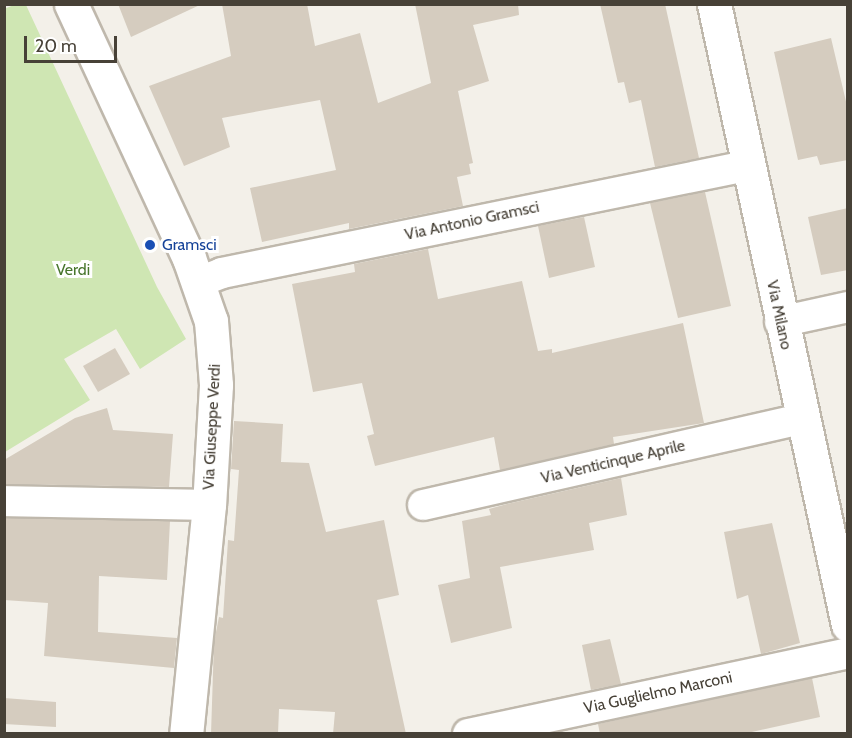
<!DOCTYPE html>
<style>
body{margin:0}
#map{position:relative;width:852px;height:738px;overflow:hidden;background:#f3f0e9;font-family:Cabin,sans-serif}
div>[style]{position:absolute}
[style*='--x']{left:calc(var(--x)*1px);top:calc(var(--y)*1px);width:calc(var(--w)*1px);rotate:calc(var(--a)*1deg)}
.green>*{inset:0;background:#cfe6b3}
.building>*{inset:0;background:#d5ccbf}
.roads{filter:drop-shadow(2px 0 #bfb8ac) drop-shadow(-2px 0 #bfb8ac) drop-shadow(0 2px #bfb8ac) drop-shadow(0 -2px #bfb8ac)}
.minor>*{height:30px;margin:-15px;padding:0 15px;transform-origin:15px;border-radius:15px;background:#fff}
.tertiary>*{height:33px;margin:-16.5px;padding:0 16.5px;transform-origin:16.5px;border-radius:16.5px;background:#fff}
.dots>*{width:16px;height:16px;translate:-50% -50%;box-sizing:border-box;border:3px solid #fff;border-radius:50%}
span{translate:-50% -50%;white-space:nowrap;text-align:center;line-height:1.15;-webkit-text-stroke:6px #fff;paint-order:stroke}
.street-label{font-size:16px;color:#474137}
.transit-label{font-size:16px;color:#164399}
.left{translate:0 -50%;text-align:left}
.park-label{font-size:16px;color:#48762d}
.frame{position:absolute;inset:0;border:6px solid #474137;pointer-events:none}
.scale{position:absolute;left:24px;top:36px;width:93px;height:27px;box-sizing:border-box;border:3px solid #474137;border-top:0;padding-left:8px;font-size:18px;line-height:21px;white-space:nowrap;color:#474137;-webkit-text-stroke:4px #fff;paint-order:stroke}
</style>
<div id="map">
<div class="green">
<div style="clip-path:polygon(14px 5px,26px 5px,157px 287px,186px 339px,140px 369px,116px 329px,64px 359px,90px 400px,5px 452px,4px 9px)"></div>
</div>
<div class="building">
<div style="clip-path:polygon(118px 4px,202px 4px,131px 37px)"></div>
<div style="clip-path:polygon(222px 4px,307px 4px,315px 46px,360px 33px,378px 103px,431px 83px,415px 4px,518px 4px,519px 15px,473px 25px,489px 81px,458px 91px,473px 163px,469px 164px,471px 174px,457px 177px,463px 206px,349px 229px,349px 223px,262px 242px,250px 188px,336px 170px,320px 100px,222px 118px,230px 147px,184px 166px,149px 86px,231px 56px)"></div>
<div style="clip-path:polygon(600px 4px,665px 4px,699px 158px,655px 167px,641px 100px,629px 103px,624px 82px,618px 83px)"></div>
<div style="clip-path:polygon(831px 38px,848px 110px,848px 160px,820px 165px,817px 156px,798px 160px,774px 52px)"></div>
<div style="clip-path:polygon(705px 192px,731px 306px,678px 318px,650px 203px)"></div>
<div style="clip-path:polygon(848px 208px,848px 270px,821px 275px,808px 217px)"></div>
<div style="clip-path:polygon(584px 217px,595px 267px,549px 278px,538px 226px)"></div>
<div style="clip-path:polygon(428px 249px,438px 299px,522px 281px,538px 351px,552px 349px,552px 353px,683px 323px,704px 423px,613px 437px,614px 444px,500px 470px,494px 437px,375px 466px,367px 436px,374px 434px,362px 383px,313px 392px,292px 284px,355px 272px,354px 264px)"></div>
<div style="clip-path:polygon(115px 348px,130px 374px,98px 392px,83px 366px)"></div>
<div style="clip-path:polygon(107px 408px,113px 430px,173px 434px,169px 487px,4px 484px,4px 460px,75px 418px)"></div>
<div style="clip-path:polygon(234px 421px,283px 424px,281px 462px,309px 463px,326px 532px,384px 520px,399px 595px,377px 600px,406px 734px,333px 734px,335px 712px,279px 709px,278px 734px,211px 734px,214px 642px,219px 617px,223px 618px,228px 540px,234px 541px,239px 470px,231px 469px)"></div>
<div style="clip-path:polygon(621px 478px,627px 515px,589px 523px,594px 550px,500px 567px,512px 628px,451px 643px,438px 585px,470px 578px,462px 521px,491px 515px,489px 509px,507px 504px)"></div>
<div style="clip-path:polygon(4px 518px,170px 521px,167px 580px,99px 576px,98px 632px,177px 638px,174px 668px,44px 656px,48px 603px,4px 600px)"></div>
<div style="clip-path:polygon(772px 523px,800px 643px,761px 654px,748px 595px,737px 599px,724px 532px)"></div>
<div style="clip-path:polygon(610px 639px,621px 684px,591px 690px,582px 645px)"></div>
<div style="clip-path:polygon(812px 678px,820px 717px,743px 734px,600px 734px,598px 724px)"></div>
<div style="clip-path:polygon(4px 698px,56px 702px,56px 727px,4px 724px)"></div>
</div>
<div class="roads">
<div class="minor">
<div style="--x:199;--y:282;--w:25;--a:-21"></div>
<div style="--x:222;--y:273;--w:535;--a:-11.54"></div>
<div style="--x:780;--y:322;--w:70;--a:-12.4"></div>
<div style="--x:4;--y:501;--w:205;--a:1.1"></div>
<div style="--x:423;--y:505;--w:389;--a:-12.8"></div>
<div style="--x:468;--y:734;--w:389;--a:-12"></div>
</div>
<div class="tertiary">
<div style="--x:71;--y:4;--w:280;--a:65.1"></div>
<div style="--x:189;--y:258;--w:67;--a:70.8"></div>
<div style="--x:211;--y:321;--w:64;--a:85.5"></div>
<div style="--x:216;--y:385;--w:120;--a:93.3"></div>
<div style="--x:209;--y:505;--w:230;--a:95.7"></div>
<div style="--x:714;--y:4;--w:635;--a:77.82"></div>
</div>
</div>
<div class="dots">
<div style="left:150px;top:245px;background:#1a4fb4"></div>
</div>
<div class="street-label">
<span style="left:472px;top:221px;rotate:-12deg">Via Antonio Gramsci</span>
<span style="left:779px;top:315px;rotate:78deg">Via Milano</span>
<span style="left:212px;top:427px;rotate:-87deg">Via Giuseppe Verdi</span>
<span style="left:613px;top:462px;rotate:-13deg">Via Venticinque Aprile</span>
<span style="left:658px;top:693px;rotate:-12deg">Via Guglielmo Marconi</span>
</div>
<div class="transit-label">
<span class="left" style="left:162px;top:245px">Gramsci</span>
</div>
<div class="park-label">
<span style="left:73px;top:270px">Verdi</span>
</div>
<div class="frame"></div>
<div class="scale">20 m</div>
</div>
